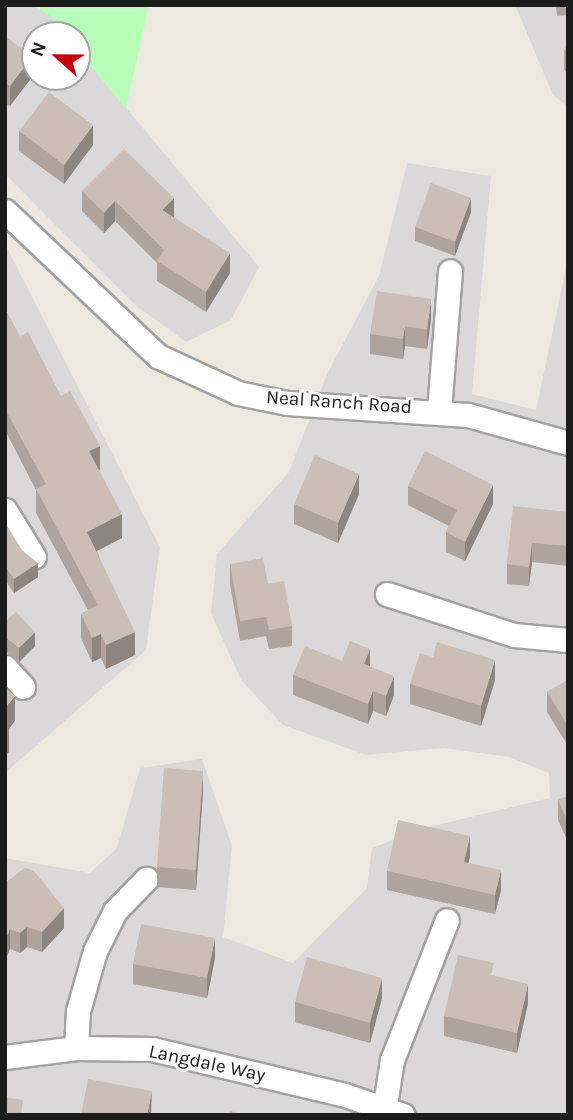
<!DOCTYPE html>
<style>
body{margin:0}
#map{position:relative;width:573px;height:1120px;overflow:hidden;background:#eee9e0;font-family:Karla,sans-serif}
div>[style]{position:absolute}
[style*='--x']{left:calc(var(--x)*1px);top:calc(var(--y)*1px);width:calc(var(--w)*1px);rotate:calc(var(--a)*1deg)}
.residential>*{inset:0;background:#dad8d8}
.park>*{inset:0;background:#b7feb9}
.roads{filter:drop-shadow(2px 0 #a2a2a2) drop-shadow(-2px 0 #a2a2a2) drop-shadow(0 2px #a2a2a2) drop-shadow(0 -2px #a2a2a2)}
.minor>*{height:23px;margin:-11.5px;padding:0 11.5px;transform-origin:11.5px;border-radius:11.5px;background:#fff}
.wall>*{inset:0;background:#aea39d}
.shaded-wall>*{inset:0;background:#8d857f}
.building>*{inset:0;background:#cabeb6}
span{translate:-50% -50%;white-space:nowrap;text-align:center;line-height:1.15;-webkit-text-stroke:6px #fff;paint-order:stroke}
.street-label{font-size:19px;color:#1b1b1b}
.frame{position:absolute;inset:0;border:7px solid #1b1b1b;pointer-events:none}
.north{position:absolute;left:21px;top:21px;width:70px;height:70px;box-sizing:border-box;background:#fff;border:2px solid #a4a4a4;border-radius:50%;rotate:291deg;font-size:19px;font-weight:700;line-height:28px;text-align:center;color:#1b1b1b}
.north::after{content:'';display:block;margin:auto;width:24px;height:32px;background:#c7000a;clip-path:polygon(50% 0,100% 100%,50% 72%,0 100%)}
</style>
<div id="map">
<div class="residential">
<div style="clip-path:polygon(5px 5px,33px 5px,51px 16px,66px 35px,35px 35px,35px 77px,77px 77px,77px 49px,259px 267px,231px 320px,186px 342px,134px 304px,5px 174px)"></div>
<div style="clip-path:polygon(515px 5px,568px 5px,568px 107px,553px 95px)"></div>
<div style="clip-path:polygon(407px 163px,491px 176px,472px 394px,536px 410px,568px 258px,568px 1115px,5px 1115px,5px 858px,90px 873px,117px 848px,140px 768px,202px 759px,232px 846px,223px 937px,293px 963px,367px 888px,372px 848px,421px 829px,550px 798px,549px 773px,509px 757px,444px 748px,366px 755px,283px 725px,241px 680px,211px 613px,217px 554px,289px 472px,327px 374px,379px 276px)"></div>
<div style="clip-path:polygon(5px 244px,160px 547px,146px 650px,5px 773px)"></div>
</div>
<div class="park">
<div style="clip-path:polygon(33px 5px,149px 5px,126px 109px,77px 49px,77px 35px,66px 35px,51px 16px)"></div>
</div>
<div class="roads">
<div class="minor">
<div style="--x:5;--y:211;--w:211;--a:43.5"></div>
<div style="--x:158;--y:356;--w:88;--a:24.8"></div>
<div style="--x:238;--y:393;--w:50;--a:11.5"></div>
<div style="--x:287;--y:403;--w:181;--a:3.8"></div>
<div style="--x:468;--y:415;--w:104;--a:15.6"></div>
<div style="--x:439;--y:411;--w:140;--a:-85.5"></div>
<div style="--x:5;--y:510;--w:55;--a:58.3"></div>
<div style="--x:387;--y:594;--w:133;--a:17.9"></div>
<div style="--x:514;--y:635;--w:54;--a:5.3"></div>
<div style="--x:5;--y:667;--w:27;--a:48"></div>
<div style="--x:76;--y:1048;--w:37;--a:-87"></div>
<div style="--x:78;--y:1011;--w:62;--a:-74.2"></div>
<div style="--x:95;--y:951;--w:45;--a:-63.4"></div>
<div style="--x:115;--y:911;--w:45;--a:-45.9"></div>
<div style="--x:5;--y:1057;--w:72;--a:-7.2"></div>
<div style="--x:76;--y:1048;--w:76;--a:0.8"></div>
<div style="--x:152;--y:1049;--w:198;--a:13.4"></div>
<div style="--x:345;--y:1095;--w:61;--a:19"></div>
<div style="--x:385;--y:1105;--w:46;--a:-81.2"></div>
<div style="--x:392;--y:1060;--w:150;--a:-68.6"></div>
</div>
</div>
<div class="wall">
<div style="clip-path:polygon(556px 5px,568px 5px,568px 15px,557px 16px)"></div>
<div style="clip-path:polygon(5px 36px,32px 77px,10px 106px,5px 103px)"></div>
<div style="clip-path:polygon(568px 44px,568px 73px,564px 70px,564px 50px)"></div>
<div style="clip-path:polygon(19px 131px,93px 145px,64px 184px,19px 151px)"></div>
<div style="clip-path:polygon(82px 191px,174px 217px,230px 273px,206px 312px,157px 281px,157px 263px,115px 221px,104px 233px,82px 211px)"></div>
<div style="clip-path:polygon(471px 212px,455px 256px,415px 241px,415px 227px)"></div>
<div style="clip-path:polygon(5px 309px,20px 337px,100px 470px,99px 470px,122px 538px,97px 551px,135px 655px,106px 669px,101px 658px,92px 662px,81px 638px,81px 614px,88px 610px,36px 513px,36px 490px,6px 432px)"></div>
<div style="clip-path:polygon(431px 319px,427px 349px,405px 346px,403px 359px,370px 354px,370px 334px)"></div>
<div style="clip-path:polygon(408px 486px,493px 504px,465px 561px,446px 552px,446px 532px,449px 526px,408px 505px)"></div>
<div style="clip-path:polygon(359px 494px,338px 543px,294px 524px,294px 504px)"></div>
<div style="clip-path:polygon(568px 512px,568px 566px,532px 562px,529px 586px,507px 584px,507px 564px)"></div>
<div style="clip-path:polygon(5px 523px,38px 577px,14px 593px,5px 580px)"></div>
<div style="clip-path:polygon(230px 564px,268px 584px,292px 626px,292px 646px,269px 649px,266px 636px,240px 641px,230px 584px)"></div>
<div style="clip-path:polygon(5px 622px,35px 646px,19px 662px,5px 651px)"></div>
<div style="clip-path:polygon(342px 661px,370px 667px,394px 695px,386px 716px,373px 711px,368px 724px,293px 695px,293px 675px)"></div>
<div style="clip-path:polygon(495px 680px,481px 726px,410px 704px,410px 684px)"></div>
<div style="clip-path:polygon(568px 680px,568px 746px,547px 712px,547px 692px)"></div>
<div style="clip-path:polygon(203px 791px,196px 890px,157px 887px,157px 867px)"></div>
<div style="clip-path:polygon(568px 796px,568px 842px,558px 820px,558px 800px)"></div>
<div style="clip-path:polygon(470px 856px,468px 863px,501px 890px,495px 914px,387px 890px,387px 871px)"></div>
<div style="clip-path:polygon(5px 883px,64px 928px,42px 952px,27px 947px,20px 953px,10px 949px)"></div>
<div style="clip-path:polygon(215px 958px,207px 998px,133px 984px,133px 964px)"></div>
<div style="clip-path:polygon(382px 998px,370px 1043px,295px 1022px,295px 1002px)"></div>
<div style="clip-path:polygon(528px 1003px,517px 1053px,444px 1036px,444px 1016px)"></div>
</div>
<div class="shaded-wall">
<div style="clip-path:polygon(32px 57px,32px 77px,10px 106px,10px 86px)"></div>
<div style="clip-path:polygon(93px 125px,93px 145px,64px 184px,64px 165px)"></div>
<div style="clip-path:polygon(174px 198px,174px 218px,162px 210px)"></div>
<div style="clip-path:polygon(471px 198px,471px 212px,455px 256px,455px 242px)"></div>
<div style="clip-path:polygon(115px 201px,115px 221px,104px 233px,104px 213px)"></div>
<div style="clip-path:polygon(230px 253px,230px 273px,206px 312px,206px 292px)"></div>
<div style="clip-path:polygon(431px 299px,431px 319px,427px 349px,427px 330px)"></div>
<div style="clip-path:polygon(405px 326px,405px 346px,403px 359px,403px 339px)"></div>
<div style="clip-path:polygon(100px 446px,100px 470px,89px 475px,89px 451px)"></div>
<div style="clip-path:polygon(359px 474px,359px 494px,338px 543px,338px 523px)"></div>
<div style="clip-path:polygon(493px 485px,493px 504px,465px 561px,465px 542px)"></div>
<div style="clip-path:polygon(122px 514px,122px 538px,87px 556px,87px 532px)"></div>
<div style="clip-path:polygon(532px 543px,532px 562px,529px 586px,529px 567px)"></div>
<div style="clip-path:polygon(38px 563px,38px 577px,14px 593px,14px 579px)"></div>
<div style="clip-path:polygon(35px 632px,35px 646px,19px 662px,19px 648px)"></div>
<div style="clip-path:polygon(135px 632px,135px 655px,106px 669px,106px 645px)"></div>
<div style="clip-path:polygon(101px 634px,101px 658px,92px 662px,92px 638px)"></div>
<div style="clip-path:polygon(370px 649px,370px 668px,364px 664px)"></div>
<div style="clip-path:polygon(495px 660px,495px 680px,481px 726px,481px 706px)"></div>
<div style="clip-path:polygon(394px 676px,394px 695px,386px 716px,386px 696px)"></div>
<div style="clip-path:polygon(373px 691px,373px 711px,368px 724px,368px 704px)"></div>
<div style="clip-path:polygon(15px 696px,15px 721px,9px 729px,9px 752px,5px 756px,5px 708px)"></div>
<div style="clip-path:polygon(203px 771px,203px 791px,196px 890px,196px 870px)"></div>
<div style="clip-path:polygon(470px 836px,470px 856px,464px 882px,464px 862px)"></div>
<div style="clip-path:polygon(501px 870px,501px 890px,495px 914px,495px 895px)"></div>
<div style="clip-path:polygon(64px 908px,64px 928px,42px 952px,42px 932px)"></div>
<div style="clip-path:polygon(27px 927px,27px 947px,20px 953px,20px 933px)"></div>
<div style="clip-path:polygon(10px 929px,10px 949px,5px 961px,5px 941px)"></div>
<div style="clip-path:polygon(215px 938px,215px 958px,207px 998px,207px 978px)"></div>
<div style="clip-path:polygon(382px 978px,382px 998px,370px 1043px,370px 1023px)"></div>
<div style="clip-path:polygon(528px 984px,528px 1003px,517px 1053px,517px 1033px)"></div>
<div style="clip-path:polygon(152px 1091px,151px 1115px,147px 1115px)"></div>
</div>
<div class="building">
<div style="clip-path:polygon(5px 36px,32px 57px,10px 86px,5px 83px)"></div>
<div style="clip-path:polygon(568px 44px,568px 53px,564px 50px)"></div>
<div style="clip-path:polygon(49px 92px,93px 125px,64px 165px,19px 131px)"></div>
<div style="clip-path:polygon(124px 149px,174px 198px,162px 210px,230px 253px,206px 292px,157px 261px,164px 250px,115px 201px,104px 213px,82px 191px)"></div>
<div style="clip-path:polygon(431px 183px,471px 198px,455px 242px,415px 227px)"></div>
<div style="clip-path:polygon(377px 291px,431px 299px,427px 330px,405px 326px,403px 339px,370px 334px)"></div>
<div style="clip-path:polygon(5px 309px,20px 337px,28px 332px,61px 396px,70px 391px,100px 446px,89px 451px,122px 514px,87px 532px,135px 632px,106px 645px,101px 634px,92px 638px,81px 614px,98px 605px,36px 489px,46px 484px,5px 409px)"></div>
<div style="clip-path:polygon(425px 451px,493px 485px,465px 542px,446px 532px,457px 510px,408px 486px)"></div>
<div style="clip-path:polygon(315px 455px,359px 474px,338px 523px,294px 504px)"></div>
<div style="clip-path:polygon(513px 506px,568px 512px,568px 546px,532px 543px,529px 567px,507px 564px)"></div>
<div style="clip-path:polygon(5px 523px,22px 550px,38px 563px,14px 579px,5px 566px)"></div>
<div style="clip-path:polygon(263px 558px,268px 584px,284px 581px,292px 626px,269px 630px,266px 617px,240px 621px,230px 564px)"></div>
<div style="clip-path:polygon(16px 612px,35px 632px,19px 648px,5px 637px,5px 622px)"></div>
<div style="clip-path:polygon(350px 641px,370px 649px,364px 664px,394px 676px,386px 696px,373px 691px,368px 704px,293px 675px,305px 646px,342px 661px)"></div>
<div style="clip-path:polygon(437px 642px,495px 660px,481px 706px,410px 684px,420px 653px,433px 657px)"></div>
<div style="clip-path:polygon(568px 680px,568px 726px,547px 692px)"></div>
<div style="clip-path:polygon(5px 688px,15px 696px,5px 708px)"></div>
<div style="clip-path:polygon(164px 768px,203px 771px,196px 870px,157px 867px)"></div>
<div style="clip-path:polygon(568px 796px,568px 822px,558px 800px)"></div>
<div style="clip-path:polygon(398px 820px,470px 836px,464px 862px,501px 870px,495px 895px,387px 871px)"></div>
<div style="clip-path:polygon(25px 868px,34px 871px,64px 908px,42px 932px,27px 927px,20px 933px,10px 929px,5px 941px,5px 883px)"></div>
<div style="clip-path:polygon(141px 924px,215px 938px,207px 978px,133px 964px)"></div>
<div style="clip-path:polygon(458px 955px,494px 963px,491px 975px,528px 984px,517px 1033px,444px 1016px)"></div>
<div style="clip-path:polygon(307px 957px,382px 978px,370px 1023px,295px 1002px)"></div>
<div style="clip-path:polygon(88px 1079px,152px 1091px,147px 1115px,81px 1115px)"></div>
<div style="clip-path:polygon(5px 1097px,23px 1100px,21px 1115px,5px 1115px)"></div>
<div style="clip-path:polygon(230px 1111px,245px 1115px,229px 1115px)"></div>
</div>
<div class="street-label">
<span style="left:339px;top:403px;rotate:4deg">Neal Ranch Road</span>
<span style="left:207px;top:1064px;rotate:12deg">Langdale Way</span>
</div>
<div class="frame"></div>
<div class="north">N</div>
</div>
